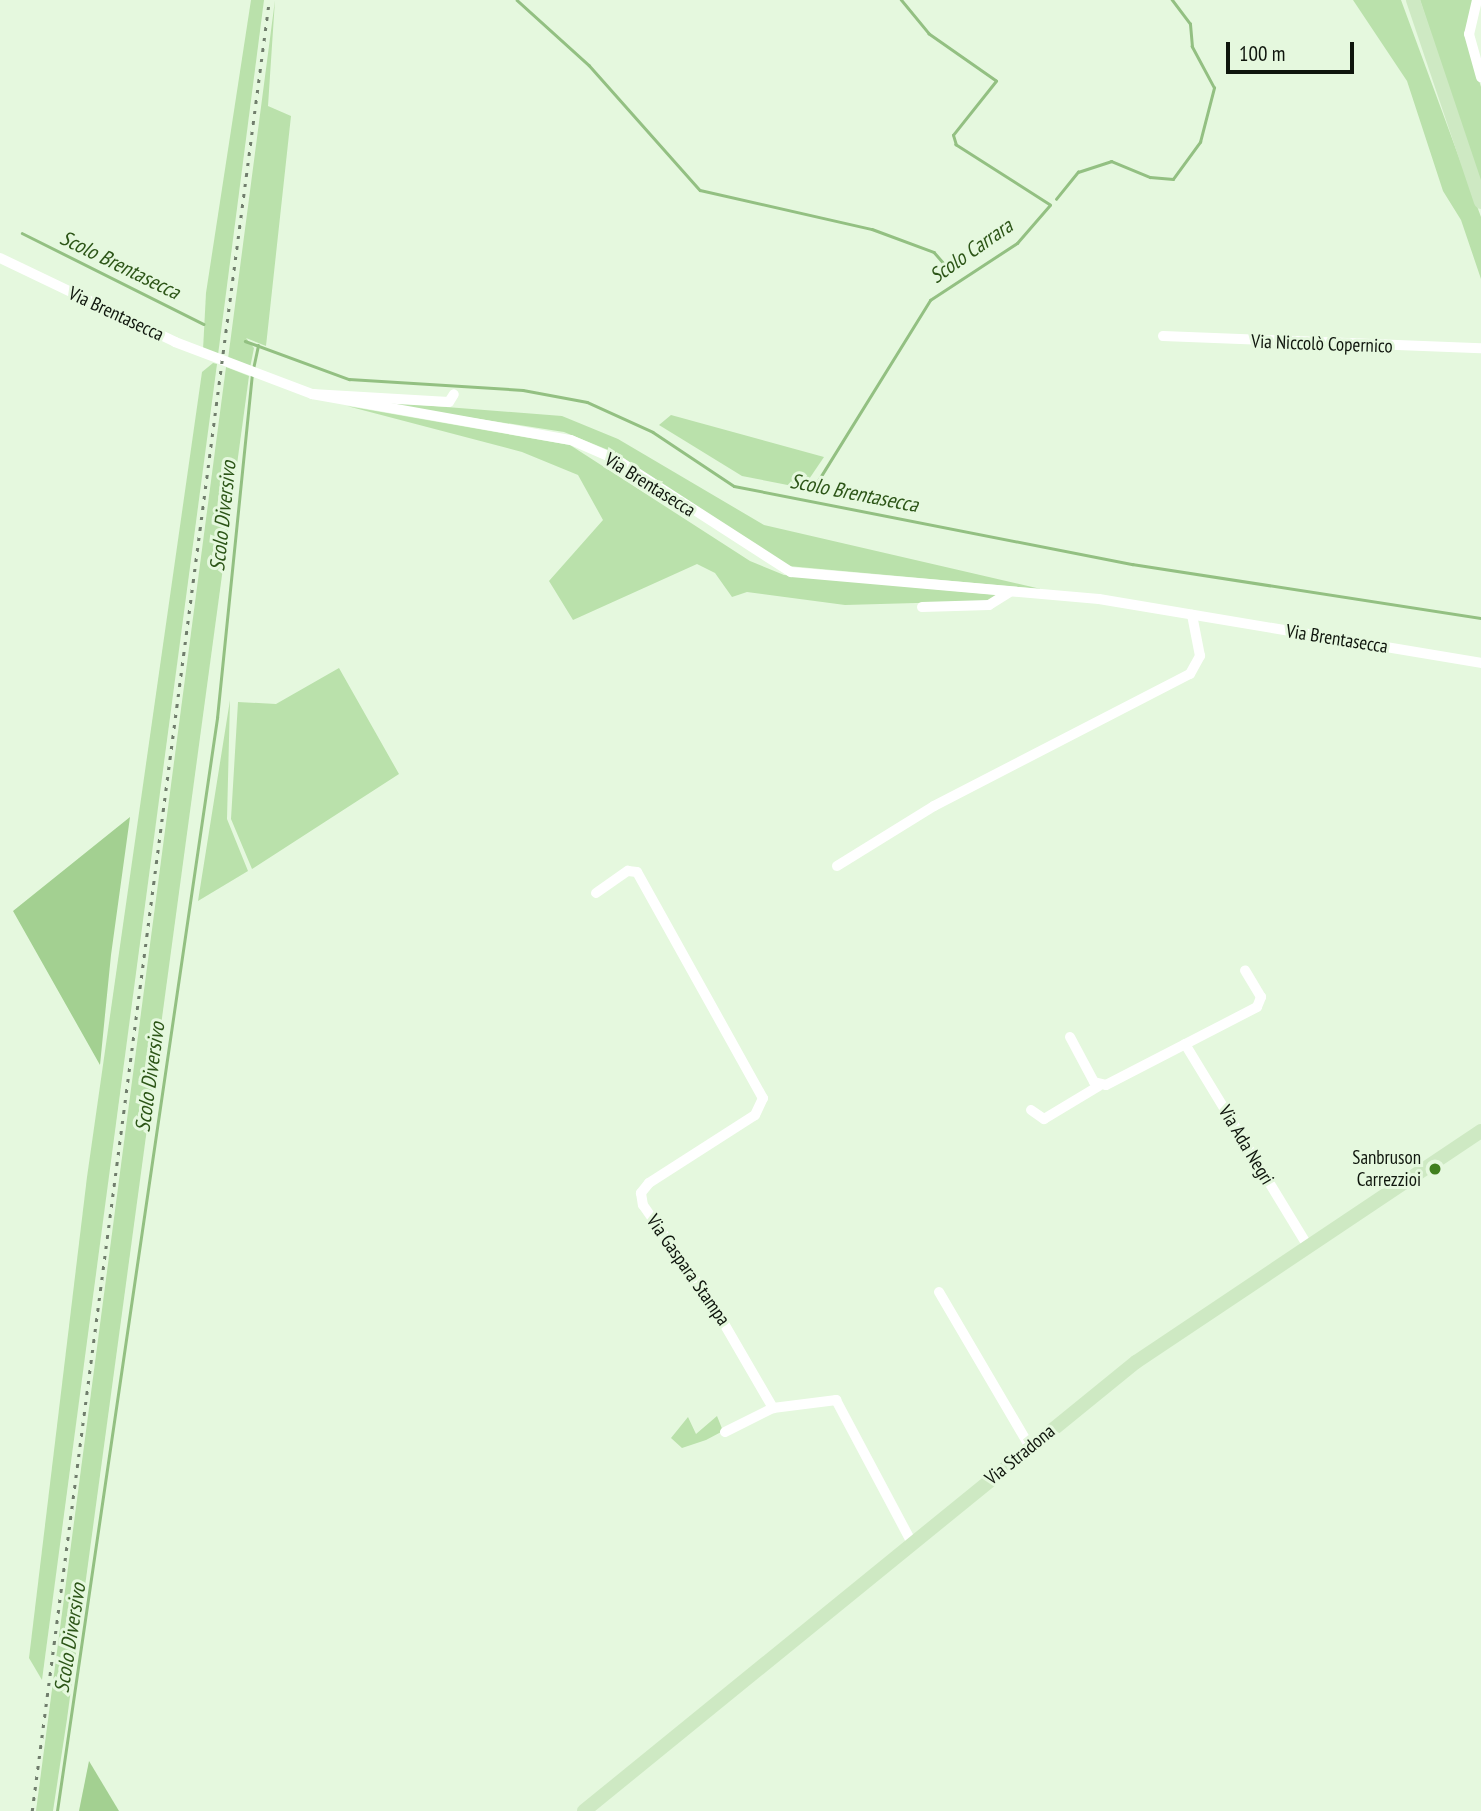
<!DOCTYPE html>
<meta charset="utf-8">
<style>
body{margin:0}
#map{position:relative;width:1481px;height:1811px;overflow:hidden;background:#e5f8de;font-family:"PT Sans Narrow",sans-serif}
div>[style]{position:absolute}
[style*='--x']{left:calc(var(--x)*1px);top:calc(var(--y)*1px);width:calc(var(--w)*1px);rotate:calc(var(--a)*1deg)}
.green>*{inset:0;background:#bae1ab}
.forest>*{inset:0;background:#a3d091}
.stream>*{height:2.5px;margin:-1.25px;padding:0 1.25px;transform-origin:1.25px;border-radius:1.25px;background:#93c082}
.minor>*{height:10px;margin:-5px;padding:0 5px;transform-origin:5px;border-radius:5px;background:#fff}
.major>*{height:14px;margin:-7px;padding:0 7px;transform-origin:7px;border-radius:7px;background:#cee9c3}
.rail>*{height:2.5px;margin-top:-1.25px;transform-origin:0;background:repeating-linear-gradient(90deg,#717e6d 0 3.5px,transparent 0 10.5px)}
.dots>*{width:19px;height:19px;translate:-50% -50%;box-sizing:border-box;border:4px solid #e5f8de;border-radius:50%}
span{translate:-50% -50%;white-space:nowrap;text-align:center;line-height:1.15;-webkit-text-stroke:6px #e5f8de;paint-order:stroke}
.street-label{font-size:19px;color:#0f160d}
.poi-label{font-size:19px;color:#0f160d}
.right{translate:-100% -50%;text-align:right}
.water-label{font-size:21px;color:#2c5517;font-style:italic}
.scale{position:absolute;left:1226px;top:42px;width:128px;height:32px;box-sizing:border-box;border:4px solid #0f160d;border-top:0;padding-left:9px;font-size:21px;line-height:24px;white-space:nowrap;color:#0f160d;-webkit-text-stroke:5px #e5f8de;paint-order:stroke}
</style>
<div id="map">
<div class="green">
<div style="clip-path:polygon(251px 0,264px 0,218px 355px,203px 350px,206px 293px)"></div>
<div style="clip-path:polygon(275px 0,268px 106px,291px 116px,266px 346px,246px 338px,254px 348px,250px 368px,228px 359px)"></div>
<div style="clip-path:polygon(1353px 0,1401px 0,1481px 217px,1481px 279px,1461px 220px,1443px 191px,1407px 81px)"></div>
<div style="clip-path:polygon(1420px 0,1474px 0,1471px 54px,1481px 87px,1481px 187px)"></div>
<div style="clip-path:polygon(213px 363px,217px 364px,42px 1680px,29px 1658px,87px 1177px,202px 372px)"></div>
<div style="clip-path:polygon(226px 367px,249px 376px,67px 1719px,53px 1811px,36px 1811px)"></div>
<div style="clip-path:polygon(357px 400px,562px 416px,618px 439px,764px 525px,1041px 589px,777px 565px,618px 454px,564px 432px)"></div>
<div style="clip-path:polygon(347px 406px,570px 445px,750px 561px,784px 575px,998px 595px,987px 601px,845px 605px,747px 592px,732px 597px,715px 573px,697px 564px,573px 620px,549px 581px,603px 520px,578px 475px,522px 452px)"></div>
<div style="clip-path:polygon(671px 415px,824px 457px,803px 488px,742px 476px,659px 425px)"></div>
<div style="clip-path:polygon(339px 668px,399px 774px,252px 869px,231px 819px,238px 702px,276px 704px)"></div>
<div style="clip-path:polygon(230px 700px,227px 819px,248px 871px,198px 901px)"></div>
<div style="clip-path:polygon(717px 1416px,723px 1431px,706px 1440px,682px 1448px,671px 1438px,688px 1417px,696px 1434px)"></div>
</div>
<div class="forest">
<div style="clip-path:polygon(130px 817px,111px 955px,100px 1065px,13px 911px)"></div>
<div style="clip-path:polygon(89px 1761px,119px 1811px,79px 1811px)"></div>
</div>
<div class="stream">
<div style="--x:517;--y:0;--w:97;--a:42.1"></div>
<div style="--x:589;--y:65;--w:167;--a:48.4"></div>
<div style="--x:700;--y:190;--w:176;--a:12.8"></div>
<div style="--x:872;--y:229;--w:66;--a:20.4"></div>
<div style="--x:934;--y:252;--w:23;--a:49"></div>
<div style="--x:1056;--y:199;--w:35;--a:-51"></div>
<div style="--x:1078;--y:172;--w:35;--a:-18"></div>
<div style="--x:1111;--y:161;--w:42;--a:22.3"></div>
<div style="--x:1150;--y:177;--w:23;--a:5"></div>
<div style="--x:1173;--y:179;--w:46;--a:-53.9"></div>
<div style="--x:1200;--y:142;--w:56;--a:-75.5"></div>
<div style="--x:1214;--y:88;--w:47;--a:-118.2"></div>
<div style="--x:1192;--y:47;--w:23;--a:-95"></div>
<div style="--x:1190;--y:24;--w:30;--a:-127"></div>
<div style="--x:22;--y:233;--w:203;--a:26.6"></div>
<div style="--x:245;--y:341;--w:111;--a:20.1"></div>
<div style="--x:349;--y:379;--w:174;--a:3.6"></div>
<div style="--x:523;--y:390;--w:65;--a:10.6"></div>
<div style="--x:587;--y:402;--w:72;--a:24.4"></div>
<div style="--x:653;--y:432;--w:97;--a:33.7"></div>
<div style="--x:734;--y:486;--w:406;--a:11.1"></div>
<div style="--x:1132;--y:564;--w:353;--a:8.8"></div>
<div style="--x:253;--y:369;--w:24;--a:-78"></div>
<div style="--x:813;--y:489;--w:222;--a:-58.2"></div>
<div style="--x:930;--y:300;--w:104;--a:-33.2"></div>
<div style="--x:1017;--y:243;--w:50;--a:-49"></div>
<div style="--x:1050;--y:205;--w:112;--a:-147.4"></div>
<div style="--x:956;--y:145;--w:10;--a:-107"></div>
<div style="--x:953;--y:135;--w:69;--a:-51.5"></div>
<div style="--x:996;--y:81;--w:82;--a:-145"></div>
<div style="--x:929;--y:34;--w:44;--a:-129.5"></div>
<div style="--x:57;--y:1811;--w:1105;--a:-81.67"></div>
<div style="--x:217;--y:718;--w:345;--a:-84.2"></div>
</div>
<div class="minor">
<div style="--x:1477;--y:0;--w:35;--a:103"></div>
<div style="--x:1469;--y:34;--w:45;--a:74.4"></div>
<div style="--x:0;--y:258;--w:194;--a:25.6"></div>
<div style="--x:175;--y:342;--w:147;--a:20.8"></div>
<div style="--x:312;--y:394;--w:263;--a:10.1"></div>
<div style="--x:571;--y:440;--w:50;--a:23.5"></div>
<div style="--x:617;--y:460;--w:207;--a:32.8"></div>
<div style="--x:791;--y:572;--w:309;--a:5"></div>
<div style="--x:1099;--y:599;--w:387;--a:9.5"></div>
<div style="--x:1163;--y:336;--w:318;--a:2.2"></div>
<div style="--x:312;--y:394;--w:137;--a:3.3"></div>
<div style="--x:449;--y:402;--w:9;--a:-58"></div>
<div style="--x:922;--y:607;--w:67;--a:-1.7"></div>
<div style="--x:989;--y:605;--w:25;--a:-32"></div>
<div style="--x:837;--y:866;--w:114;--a:-31.7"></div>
<div style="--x:934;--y:806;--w:288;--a:-27.3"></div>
<div style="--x:1190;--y:674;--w:21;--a:-61"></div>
<div style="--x:1200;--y:656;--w:42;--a:-101"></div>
<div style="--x:596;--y:893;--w:39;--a:-35"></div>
<div style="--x:628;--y:871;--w:9;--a:6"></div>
<div style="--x:637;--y:872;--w:259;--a:60.9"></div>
<div style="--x:763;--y:1098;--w:19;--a:115"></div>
<div style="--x:755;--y:1115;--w:126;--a:147.3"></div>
<div style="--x:649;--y:1183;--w:13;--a:129"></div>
<div style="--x:641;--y:1193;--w:12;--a:81"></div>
<div style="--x:643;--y:1205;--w:126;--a:55"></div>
<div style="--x:715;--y:1308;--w:116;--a:59.9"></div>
<div style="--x:773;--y:1408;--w:64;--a:-7.2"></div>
<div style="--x:836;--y:1400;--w:162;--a:62"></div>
<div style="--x:1070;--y:1037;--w:51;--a:61.9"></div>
<div style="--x:1094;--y:1082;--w:12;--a:14"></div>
<div style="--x:1106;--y:1085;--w:170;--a:-27.3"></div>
<div style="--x:1257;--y:1007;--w:11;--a:-68"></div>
<div style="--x:1261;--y:997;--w:31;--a:-121"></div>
<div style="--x:1185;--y:1044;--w:235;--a:58.7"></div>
<div style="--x:1031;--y:1110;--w:16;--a:35"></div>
<div style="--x:1044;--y:1119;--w:64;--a:-31"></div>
<div style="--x:939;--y:1292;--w:180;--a:59.6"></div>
<div style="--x:725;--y:1432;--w:54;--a:-26.6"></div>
</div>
<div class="major">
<div style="--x:1413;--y:0;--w:213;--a:71.4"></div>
<div style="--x:584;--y:1811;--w:712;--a:-39.13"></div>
<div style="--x:1136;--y:1362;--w:415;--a:-33.8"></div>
</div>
<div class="rail">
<div style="--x:32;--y:1811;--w:1826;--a:-82.54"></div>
</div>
<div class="dots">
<div style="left:1435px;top:1169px;background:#407f1e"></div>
</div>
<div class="street-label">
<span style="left:116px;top:314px;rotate:25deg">Via Brentasecca</span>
<span style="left:1322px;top:344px;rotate:2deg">Via Niccolò Copernico</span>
<span style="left:650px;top:485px;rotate:32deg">Via Brentasecca</span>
<span style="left:1337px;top:639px;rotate:9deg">Via Brentasecca</span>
<span style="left:1246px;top:1145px;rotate:59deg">Via Ada Negri</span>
<span style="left:688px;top:1270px;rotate:55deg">Via Gaspara Stampa</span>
<span style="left:1020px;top:1455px;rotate:-39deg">Via Stradona</span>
</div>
<div class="poi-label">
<span class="right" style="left:1421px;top:1169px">Sanbruson<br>Carrezzioi</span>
</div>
<div class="water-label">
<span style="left:971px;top:251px;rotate:-35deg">Scolo Carrara</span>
<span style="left:120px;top:265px;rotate:26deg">Scolo Brentasecca</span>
<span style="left:854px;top:493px;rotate:11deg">Scolo Brentasecca</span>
<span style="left:223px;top:516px;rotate:-84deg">Scolo Diversivo</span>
<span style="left:150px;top:1077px;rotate:-82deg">Scolo Diversivo</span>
<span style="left:70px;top:1638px;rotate:-81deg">Scolo Diversivo</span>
</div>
<div class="scale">100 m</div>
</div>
